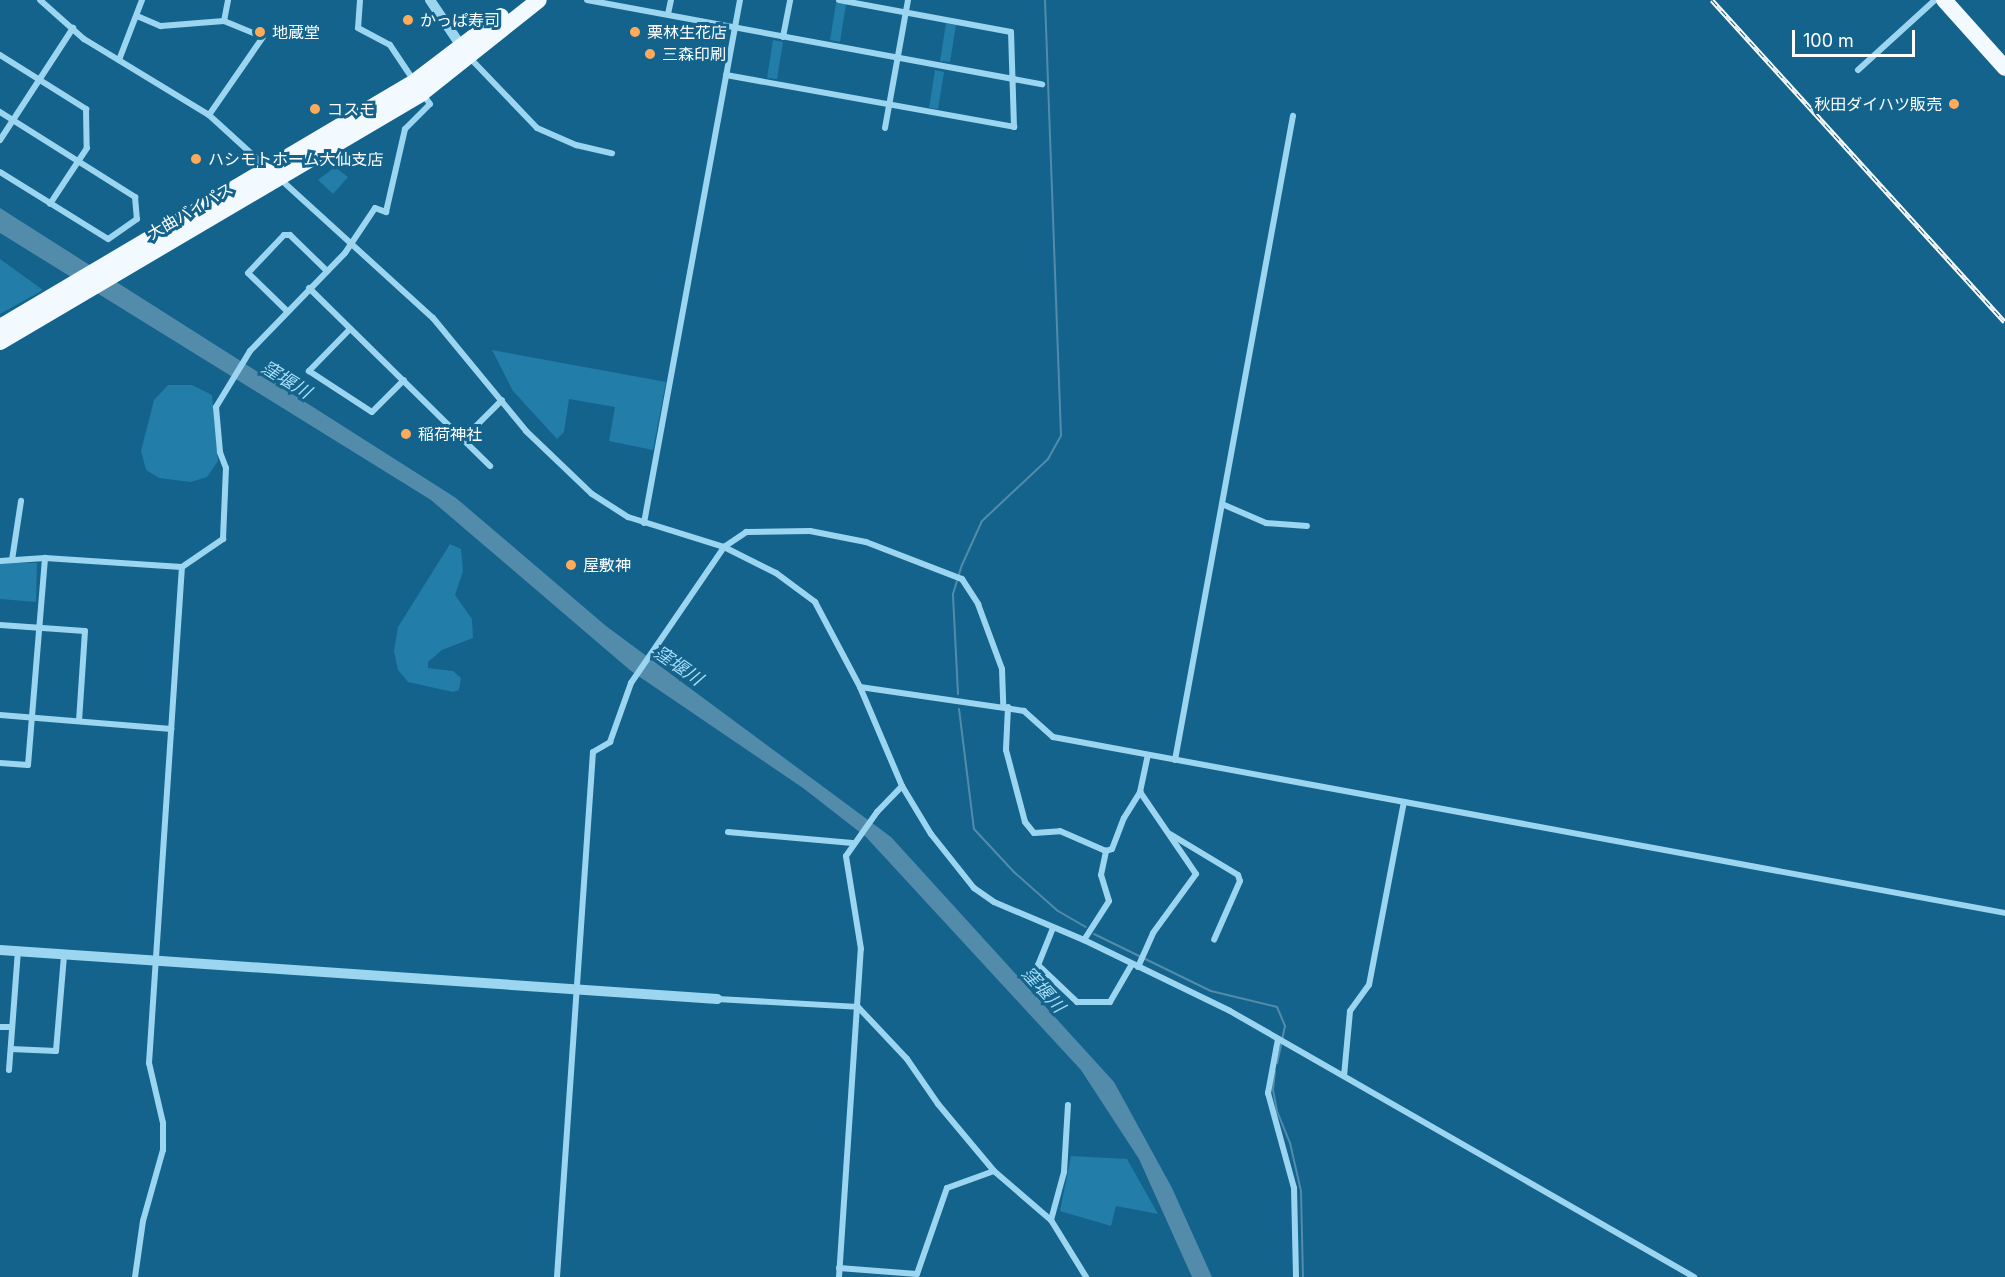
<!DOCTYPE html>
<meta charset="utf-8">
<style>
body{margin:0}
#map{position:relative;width:2005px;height:1277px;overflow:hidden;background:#13638c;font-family:Inter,"Noto Sans JP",sans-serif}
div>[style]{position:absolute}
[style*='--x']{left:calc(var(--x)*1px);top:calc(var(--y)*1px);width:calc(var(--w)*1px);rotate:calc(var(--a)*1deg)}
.green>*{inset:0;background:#227da9}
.water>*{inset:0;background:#538caa}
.stream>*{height:2px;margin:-1px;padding:0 1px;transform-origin:1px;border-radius:1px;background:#538caa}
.minor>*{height:6px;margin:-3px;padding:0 3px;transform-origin:3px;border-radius:3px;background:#9cd5f0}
.tertiary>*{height:10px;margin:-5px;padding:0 5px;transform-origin:5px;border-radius:5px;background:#9cd5f0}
.trunk>*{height:16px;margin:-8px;padding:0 8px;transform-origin:8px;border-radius:8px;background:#f2faff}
.rail>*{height:4.5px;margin-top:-2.25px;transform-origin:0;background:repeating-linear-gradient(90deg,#13638c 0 7px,#fff 0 14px);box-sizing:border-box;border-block:2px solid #fff}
.dots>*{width:16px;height:16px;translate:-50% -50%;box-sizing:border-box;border:3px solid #13638c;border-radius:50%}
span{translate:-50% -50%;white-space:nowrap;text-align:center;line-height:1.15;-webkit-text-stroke:6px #13638c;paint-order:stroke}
.poi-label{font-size:16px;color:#fff}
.left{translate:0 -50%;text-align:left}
.right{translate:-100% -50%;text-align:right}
.street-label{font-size:16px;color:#fff}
.water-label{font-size:18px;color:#a7def8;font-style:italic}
.scale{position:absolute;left:1792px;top:30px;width:123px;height:27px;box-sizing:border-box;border:3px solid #fff;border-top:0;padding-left:8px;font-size:18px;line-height:21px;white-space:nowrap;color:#fff;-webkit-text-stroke:4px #13638c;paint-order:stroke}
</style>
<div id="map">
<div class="green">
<div style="clip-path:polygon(836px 3px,846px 4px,840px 42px,830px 40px)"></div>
<div style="clip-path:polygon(946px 23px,956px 25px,950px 62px,940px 61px)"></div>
<div style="clip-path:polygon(773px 40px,783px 42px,777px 79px,767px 78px)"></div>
<div style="clip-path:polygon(935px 70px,944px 72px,938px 109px,929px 108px)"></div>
<div style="clip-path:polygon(335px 167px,348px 177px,333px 194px,318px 180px)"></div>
<div style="clip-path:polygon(0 259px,43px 290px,0 314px)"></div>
<div style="clip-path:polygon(492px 350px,666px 382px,653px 450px,609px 441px,615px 407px,569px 399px,564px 432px,557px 439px,513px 391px)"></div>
<div style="clip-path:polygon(168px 385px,192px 385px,212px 395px,218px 461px,207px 477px,191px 482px,159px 478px,146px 470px,141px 451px,154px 400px)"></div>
<div style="clip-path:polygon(450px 544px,461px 549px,463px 571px,455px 595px,472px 619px,473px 638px,442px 650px,428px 662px,428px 668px,453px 671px,461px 678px,459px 690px,453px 692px,408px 682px,398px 670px,394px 651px,398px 627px)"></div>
<div style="clip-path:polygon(0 563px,37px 563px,36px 602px,0 599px)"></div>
<div style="clip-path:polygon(1071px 1156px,1127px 1159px,1158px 1214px,1116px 1206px,1111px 1226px,1060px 1211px)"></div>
</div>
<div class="water">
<div style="clip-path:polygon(0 208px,456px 498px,606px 626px,891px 837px,1114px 1082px,1172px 1188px,1212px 1277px,1192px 1277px,1139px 1159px,1081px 1070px,866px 837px,803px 788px,631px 671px,431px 500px,0 233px)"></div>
</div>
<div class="stream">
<div style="--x:958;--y:694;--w:100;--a:-92.9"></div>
<div style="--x:953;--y:594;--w:30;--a:-73"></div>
<div style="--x:962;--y:565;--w:48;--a:-65.6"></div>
<div style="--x:982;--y:521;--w:91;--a:-43.2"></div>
<div style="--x:1048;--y:459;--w:26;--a:-61"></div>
<div style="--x:1061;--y:436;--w:436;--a:-92.1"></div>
<div style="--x:959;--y:709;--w:121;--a:82.9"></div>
<div style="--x:974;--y:829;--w:59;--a:47.1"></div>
<div style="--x:1014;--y:872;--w:59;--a:41.6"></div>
<div style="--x:1058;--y:911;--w:32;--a:30"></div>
<div style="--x:1094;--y:934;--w:130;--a:26"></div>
<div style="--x:1211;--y:991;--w:68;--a:13.6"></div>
<div style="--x:1277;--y:1007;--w:21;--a:67"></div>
<div style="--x:1285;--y:1026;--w:38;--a:102"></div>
<div style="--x:1275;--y:1071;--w:19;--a:96"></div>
<div style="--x:1273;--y:1090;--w:21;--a:79"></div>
<div style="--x:1277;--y:1111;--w:35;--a:68"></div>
<div style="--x:1290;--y:1143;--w:49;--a:77.1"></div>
<div style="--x:1301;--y:1191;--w:86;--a:88.7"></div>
</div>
<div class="minor">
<div style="--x:40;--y:0;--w:59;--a:41.6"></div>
<div style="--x:84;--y:39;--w:146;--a:31.3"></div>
<div style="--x:209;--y:115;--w:79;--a:42.4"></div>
<div style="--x:360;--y:0;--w:28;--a:94"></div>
<div style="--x:358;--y:28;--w:36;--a:28"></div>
<div style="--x:390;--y:45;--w:43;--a:56.3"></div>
<div style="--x:587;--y:0;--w:463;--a:10.5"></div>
<div style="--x:668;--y:14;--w:14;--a:-78"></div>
<div style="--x:137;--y:16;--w:26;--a:23"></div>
<div style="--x:161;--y:26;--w:63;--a:-4.5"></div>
<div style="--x:224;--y:21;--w:42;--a:22.3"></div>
<div style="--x:263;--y:37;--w:95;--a:124.7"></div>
<div style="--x:224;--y:21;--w:21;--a:-79"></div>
<div style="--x:783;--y:37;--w:38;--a:-79"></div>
<div style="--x:0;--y:55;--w:102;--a:32.1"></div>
<div style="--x:86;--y:109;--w:39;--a:89"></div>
<div style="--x:87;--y:148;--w:67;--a:123.5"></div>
<div style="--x:469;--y:57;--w:98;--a:46.2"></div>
<div style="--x:537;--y:128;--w:43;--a:23.6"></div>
<div style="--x:576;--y:145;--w:37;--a:13"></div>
<div style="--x:119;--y:60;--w:64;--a:-69"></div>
<div style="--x:1858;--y:70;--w:104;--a:-42.3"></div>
<div style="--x:726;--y:75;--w:293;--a:10.2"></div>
<div style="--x:1014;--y:127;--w:95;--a:-91.8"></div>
<div style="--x:1011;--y:32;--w:175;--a:-169.5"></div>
<div style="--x:0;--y:112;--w:160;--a:32.2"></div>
<div style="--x:135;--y:197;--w:22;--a:85"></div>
<div style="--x:137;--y:219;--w:35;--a:145"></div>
<div style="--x:108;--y:239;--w:127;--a:-148.2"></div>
<div style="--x:885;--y:128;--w:130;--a:-79.8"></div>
<div style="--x:0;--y:140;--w:134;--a:-56.9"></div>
<div style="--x:279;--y:178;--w:208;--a:42.3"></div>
<div style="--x:433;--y:318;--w:146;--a:50.5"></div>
<div style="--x:526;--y:431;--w:91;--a:43.7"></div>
<div style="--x:592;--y:494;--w:43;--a:32.6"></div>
<div style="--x:628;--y:517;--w:101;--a:17.4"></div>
<div style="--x:724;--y:547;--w:58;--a:26.6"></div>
<div style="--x:776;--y:573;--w:49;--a:36.6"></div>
<div style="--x:815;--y:602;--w:96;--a:62.1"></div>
<div style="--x:860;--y:687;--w:108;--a:67"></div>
<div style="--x:902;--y:786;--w:56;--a:58.9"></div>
<div style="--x:931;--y:834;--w:69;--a:51.5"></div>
<div style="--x:974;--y:888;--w:24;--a:35"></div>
<div style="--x:994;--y:902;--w:98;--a:22.9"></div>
<div style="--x:1084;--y:940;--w:162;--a:25.9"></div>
<div style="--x:1230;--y:1011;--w:535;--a:29.82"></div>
<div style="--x:309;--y:288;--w:254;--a:44.5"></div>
<div style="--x:287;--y:311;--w:54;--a:-135.7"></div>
<div style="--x:248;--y:273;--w:52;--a:-46.5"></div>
<div style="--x:284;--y:235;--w:6;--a:0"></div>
<div style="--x:290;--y:235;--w:52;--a:44.2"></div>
<div style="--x:350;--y:329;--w:59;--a:134.3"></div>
<div style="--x:309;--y:371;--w:75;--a:33.1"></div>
<div style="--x:372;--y:412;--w:45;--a:-45"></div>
<div style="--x:463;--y:439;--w:55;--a:-45"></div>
<div style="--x:1222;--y:504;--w:48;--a:23.4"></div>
<div style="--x:1266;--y:523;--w:41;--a:4.2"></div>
<div style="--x:644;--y:523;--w:532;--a:-79.6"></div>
<div style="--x:12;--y:560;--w:60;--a:-81.3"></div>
<div style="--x:0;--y:561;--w:45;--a:-3.8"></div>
<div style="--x:45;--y:558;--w:137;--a:3.8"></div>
<div style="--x:182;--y:567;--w:50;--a:-34.3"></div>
<div style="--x:223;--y:539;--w:71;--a:-87.6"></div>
<div style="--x:226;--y:468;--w:17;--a:-111"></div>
<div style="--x:220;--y:452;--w:45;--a:-95.1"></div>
<div style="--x:216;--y:407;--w:66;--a:-58.7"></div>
<div style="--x:250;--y:351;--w:136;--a:-45.9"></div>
<div style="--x:345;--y:253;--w:54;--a:-56.3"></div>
<div style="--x:375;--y:208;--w:12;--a:20"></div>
<div style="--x:386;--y:212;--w:85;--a:-77.1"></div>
<div style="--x:405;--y:129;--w:35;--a:-45"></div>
<div style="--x:430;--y:104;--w:14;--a:-126"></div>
<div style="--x:0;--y:625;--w:85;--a:4"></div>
<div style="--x:85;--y:631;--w:90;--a:93.8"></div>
<div style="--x:860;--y:687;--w:166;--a:8.3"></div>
<div style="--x:1024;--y:711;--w:39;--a:42"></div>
<div style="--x:1053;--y:737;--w:968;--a:10.47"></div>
<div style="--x:1008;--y:707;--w:43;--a:92.7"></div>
<div style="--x:1006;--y:750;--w:74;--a:75.2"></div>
<div style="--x:1025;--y:822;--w:14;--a:51"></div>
<div style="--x:1034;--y:833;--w:26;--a:-4"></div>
<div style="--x:1060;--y:831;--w:50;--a:23.5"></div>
<div style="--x:1106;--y:851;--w:6;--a:-18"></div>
<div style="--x:1112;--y:849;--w:33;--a:-69"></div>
<div style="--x:1124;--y:818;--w:31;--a:-58"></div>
<div style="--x:1140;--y:792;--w:38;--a:-78"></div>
<div style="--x:0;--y:715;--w:172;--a:4.7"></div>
<div style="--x:1175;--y:760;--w:655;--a:-79.62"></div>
<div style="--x:0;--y:763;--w:28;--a:4"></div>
<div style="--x:28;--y:765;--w:208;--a:-85.3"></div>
<div style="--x:728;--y:832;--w:125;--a:5"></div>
<div style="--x:1170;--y:834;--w:79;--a:31.1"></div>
<div style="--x:1238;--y:875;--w:6;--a:72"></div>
<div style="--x:1240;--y:881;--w:64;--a:113.8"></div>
<div style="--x:1053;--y:928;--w:40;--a:112"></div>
<div style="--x:1038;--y:965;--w:54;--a:43.5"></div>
<div style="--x:1077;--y:1002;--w:33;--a:0"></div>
<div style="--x:1110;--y:1002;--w:44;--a:-59.9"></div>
<div style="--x:1084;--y:940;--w:46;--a:-57.3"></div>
<div style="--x:1109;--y:901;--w:27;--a:-107"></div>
<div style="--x:1101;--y:875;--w:25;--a:-78"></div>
<div style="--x:1138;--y:967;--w:37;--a:-66"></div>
<div style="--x:1153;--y:933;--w:73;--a:-53.9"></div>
<div style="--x:1196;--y:874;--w:99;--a:-124.3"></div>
<div style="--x:717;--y:999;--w:141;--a:3.2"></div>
<div style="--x:858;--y:1007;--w:71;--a:46.7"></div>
<div style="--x:907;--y:1059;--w:55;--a:55.4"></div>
<div style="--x:938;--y:1104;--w:87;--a:50.1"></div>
<div style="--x:994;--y:1171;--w:75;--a:40.7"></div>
<div style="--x:1051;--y:1220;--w:67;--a:58.4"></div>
<div style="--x:0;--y:1027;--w:12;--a:0"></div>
<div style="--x:1278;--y:1039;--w:55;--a:100.5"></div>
<div style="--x:1268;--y:1093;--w:98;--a:74.7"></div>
<div style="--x:1294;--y:1188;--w:89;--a:88.7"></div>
<div style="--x:11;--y:1049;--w:45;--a:2.5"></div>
<div style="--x:56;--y:1051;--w:96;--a:-85.2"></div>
<div style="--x:9;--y:1070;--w:119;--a:-85.7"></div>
<div style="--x:1344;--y:1076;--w:65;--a:-84.7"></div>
<div style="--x:1350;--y:1011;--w:32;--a:-54"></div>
<div style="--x:1369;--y:985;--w:186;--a:-79.2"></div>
<div style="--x:1051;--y:1220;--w:50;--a:-74.8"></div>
<div style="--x:1064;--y:1172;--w:67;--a:-86.6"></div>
<div style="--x:839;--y:1268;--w:78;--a:4.4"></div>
<div style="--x:917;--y:1274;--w:91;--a:-70.8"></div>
<div style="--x:947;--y:1188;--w:50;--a:-19.9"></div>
<div style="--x:135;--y:1277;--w:57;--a:-81.9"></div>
<div style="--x:143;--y:1221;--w:74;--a:-74.3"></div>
<div style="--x:163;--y:1150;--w:27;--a:-90"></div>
<div style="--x:163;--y:1123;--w:62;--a:-103.1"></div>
<div style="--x:149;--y:1063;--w:497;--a:-86.2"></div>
<div style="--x:557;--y:1277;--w:526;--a:-86.08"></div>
<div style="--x:593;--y:752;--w:20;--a:-30"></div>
<div style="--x:610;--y:742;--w:63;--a:-70.4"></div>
<div style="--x:631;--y:683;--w:165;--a:-55.6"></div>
<div style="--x:724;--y:547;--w:27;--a:-34"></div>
<div style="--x:746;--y:532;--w:64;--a:-0.9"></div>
<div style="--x:810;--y:531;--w:57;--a:11.1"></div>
<div style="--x:866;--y:542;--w:103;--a:21.1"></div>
<div style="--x:962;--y:579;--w:30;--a:57"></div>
<div style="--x:978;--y:604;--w:69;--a:69.7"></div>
<div style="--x:1002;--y:669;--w:37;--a:88"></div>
<div style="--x:839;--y:1277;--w:329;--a:-86.2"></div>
<div style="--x:861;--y:949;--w:94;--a:-99.2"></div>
<div style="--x:846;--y:856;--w:54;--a:-54.8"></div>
<div style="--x:877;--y:812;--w:36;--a:-46"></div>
</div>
<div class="tertiary">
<div style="--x:430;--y:0;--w:59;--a:56"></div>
<div style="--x:0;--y:950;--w:719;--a:3.91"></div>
</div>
<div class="trunk">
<div style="--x:1944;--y:0;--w:91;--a:48.1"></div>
<div style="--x:0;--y:327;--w:476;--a:-30.6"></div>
<div style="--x:410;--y:85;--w:114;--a:-37.2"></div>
<div style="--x:0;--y:342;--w:490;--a:-30.5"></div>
<div style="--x:422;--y:93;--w:149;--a:-38.5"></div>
</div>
<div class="rail">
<div style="--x:1712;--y:0;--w:435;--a:47.7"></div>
</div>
<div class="dots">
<div style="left:408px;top:20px;background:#ffaa5b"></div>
<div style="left:260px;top:32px;background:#ffaa5b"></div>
<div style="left:635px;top:32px;background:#ffaa5b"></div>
<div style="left:650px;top:54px;background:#ffaa5b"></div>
<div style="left:1954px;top:104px;background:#ffaa5b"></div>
<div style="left:315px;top:109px;background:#ffaa5b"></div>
<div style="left:196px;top:159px;background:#ffaa5b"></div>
<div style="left:406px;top:434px;background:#ffaa5b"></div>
<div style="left:571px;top:565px;background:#ffaa5b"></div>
</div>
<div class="poi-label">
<span class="left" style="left:420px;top:20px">かっぱ寿司</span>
<span class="left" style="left:272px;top:32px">地蔵堂</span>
<span class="left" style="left:647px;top:32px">栗林生花店</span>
<span class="left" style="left:662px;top:54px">三森印刷</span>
<span class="right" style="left:1942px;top:104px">秋田ダイハツ販売</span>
<span class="left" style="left:327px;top:109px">コスモ</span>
<span class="left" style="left:208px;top:159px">ハシモトホーム大仙支店</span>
<span class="left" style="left:418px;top:434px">稲荷神社</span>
<span class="left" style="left:583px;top:565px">屋敷神</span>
</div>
<div class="street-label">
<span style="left:190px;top:211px;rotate:-30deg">大曲バイパス</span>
</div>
<div class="water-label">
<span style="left:286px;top:380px;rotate:32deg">窪堰川</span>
<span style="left:678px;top:666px;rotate:35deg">窪堰川</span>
<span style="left:1043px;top:990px;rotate:48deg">窪堰川</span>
</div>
<div class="scale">100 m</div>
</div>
